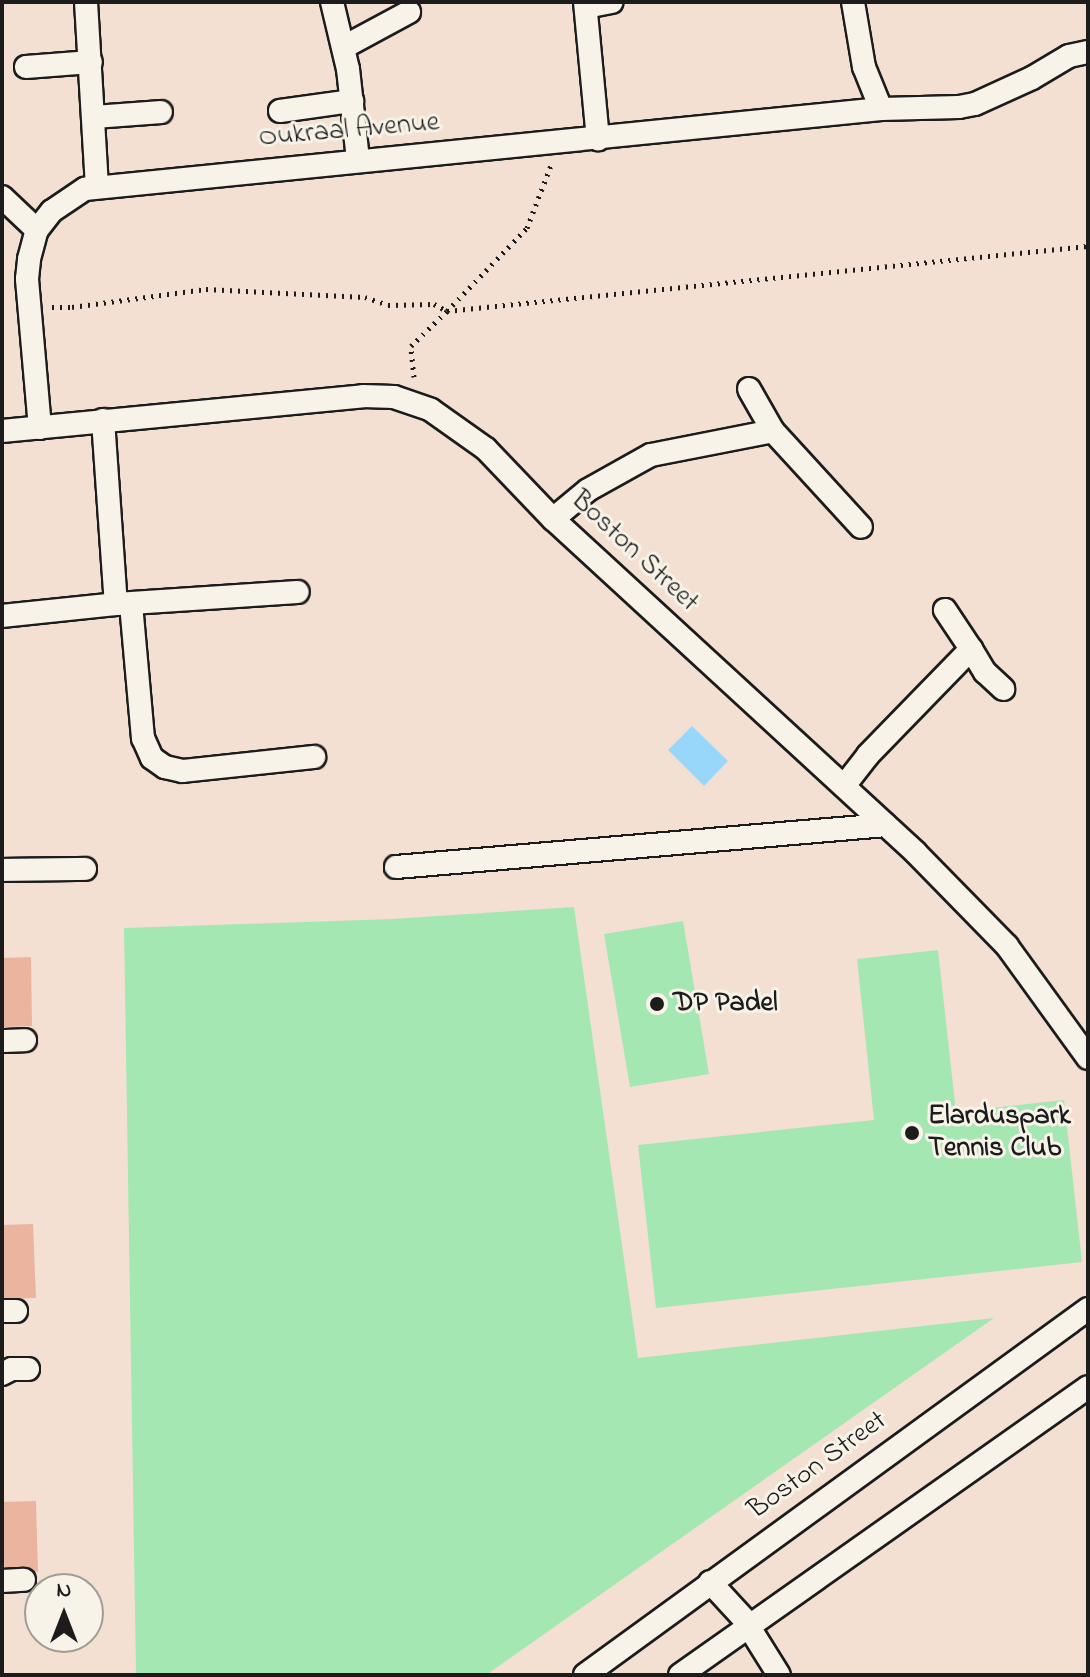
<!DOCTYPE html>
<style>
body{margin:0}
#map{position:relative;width:1090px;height:1677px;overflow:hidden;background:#f3e0d2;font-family:"Indie Flower",sans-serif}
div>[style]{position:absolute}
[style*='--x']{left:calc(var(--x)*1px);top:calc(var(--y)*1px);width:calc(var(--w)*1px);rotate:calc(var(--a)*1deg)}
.green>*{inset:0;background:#a5e7b2}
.water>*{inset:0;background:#99d7fa}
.building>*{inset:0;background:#eab49e}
.path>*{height:5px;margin-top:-2.5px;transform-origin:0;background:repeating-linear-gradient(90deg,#1c1c1c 0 2px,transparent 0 8px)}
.roads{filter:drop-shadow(2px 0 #1c1c1c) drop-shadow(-2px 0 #1c1c1c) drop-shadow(0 2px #1c1c1c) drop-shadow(0 -2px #1c1c1c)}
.minor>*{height:22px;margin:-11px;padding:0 11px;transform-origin:11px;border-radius:11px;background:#f7f3e8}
.dots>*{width:22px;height:22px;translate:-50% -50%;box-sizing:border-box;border:4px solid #f7f3e8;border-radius:50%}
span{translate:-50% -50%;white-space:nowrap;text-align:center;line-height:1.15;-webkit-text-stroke:6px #f7f3e8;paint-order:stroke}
.street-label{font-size:28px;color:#1c1c1c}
.poi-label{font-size:28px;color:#1c1c1c;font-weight:700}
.left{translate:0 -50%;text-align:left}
.frame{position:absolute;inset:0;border:4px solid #1c1c1c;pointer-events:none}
.north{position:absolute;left:24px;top:1573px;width:80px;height:80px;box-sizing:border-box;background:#f7f3e8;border:2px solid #9f9d96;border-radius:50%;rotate:0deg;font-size:22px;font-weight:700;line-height:32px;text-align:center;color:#1c1c1c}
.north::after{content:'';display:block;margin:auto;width:28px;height:36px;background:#1c1c1c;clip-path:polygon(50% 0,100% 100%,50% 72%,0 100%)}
</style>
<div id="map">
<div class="green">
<div style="clip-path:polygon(574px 907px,638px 1358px,994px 1318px,486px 1675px,136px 1675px,124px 928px,392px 919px)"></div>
<div style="clip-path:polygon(683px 921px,709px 1074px,630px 1087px,604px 934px)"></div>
<div style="clip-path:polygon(938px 950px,956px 1112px,1064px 1100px,1082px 1262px,656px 1308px,638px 1145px,874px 1120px,857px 959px)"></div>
</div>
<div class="water">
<div style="clip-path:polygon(692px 726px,728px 761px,704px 786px,668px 750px)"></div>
</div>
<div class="building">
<div style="clip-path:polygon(31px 957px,32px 1026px,2px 1027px,2px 958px)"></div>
<div style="clip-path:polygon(33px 1224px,36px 1298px,2px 1299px,2px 1225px)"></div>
<div style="clip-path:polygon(36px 1501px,38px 1572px,2px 1573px,2px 1502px)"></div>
</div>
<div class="path">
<div style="--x:52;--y:307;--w:20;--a:0"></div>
<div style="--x:72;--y:307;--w:135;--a:-7.7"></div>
<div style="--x:206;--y:289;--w:159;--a:2.9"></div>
<div style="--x:365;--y:297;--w:24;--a:19"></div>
<div style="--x:388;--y:305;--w:46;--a:-1.2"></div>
<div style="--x:434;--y:304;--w:15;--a:28"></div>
<div style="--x:447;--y:311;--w:115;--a:-46.1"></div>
<div style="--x:527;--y:228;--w:67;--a:-69.1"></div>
<div style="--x:414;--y:377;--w:31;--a:-96"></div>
<div style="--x:411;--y:346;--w:50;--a:-44.2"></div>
<div style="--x:447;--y:311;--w:644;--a:-5.79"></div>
</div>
<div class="roads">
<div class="minor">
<div style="--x:86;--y:2;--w:183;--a:86.6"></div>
<div style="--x:332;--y:2;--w:69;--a:76.6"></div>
<div style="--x:348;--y:69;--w:91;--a:83.7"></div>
<div style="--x:585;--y:2;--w:138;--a:84.6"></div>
<div style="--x:853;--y:2;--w:66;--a:80.4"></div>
<div style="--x:864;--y:67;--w:45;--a:68"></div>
<div style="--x:586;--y:7;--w:26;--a:-11"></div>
<div style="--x:344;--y:47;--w:74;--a:-28.3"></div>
<div style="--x:26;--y:67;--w:65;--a:-4.4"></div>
<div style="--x:280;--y:111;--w:73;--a:-7.9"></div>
<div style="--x:95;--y:117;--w:66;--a:-4.3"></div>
<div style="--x:2;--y:197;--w:48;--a:43.3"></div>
<div style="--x:749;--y:389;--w:48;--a:60.3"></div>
<div style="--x:773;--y:431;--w:130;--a:47.5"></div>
<div style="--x:103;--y:420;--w:184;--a:86"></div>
<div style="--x:116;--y:604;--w:182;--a:-3.8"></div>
<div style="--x:40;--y:428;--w:150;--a:-95"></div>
<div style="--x:27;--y:279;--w:20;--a:-84"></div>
<div style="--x:29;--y:259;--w:30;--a:-75"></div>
<div style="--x:37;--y:230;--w:24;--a:-52"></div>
<div style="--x:52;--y:211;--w:40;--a:-34"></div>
<div style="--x:85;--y:189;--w:800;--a:-5.74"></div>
<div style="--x:881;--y:109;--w:78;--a:-1.5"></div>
<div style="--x:959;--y:107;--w:16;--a:-11"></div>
<div style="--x:975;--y:104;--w:63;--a:-24.5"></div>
<div style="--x:1032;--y:78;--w:43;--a:-30.7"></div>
<div style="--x:1069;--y:56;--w:19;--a:-12"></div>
<div style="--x:2;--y:431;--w:363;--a:-5.5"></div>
<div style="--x:363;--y:396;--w:31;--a:2"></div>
<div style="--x:394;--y:397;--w:39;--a:19"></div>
<div style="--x:431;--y:410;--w:67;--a:35.3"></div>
<div style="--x:486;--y:449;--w:97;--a:46.3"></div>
<div style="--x:553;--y:519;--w:493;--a:42.6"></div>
<div style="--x:916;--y:853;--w:130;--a:45.6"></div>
<div style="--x:1007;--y:946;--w:138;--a:54.1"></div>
<div style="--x:553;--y:519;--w:45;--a:-39.6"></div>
<div style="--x:588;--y:490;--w:72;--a:-29.1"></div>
<div style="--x:651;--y:455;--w:124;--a:-11.1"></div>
<div style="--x:131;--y:604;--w:135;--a:84.9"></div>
<div style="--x:143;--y:738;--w:22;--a:66"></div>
<div style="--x:152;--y:758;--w:16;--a:35"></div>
<div style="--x:165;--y:767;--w:18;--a:13"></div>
<div style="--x:183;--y:771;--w:132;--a:-6.1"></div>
<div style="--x:2;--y:616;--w:115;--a:-6"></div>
<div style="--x:971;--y:649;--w:27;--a:59"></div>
<div style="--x:985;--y:672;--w:25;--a:43"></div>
<div style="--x:844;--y:786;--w:39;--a:-52"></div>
<div style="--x:868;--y:755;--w:148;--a:-45.8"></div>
<div style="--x:971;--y:649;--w:47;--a:-123.7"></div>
<div style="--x:396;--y:867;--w:491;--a:-4.9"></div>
<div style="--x:2;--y:870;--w:83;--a:-0.7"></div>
<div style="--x:2;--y:1041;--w:23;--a:-2"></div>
<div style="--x:2;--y:1311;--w:14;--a:0"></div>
<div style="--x:2;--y:1374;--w:11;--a:-27"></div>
<div style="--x:12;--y:1369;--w:16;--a:0"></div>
<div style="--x:2;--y:1581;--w:22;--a:-3"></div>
<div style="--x:710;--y:1582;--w:50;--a:47.4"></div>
<div style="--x:744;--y:1619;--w:66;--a:58"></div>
<div style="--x:585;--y:1675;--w:622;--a:-36.04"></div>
<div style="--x:680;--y:1675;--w:499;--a:-35.2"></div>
</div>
</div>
<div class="dots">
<div style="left:657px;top:1004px;background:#1c1c1c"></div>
<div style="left:912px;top:1133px;background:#1c1c1c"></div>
</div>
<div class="street-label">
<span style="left:349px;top:131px;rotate:-5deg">Oukraal Avenue</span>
<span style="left:634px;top:552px;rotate:43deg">Boston Street</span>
<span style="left:818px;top:1466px;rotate:-36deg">Boston Street</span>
</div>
<div class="poi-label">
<span class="left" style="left:673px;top:1004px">DP Padel</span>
<span class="left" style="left:928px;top:1133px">Elarduspark<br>Tennis Club</span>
</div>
<div class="frame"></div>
<div class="north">N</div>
</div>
